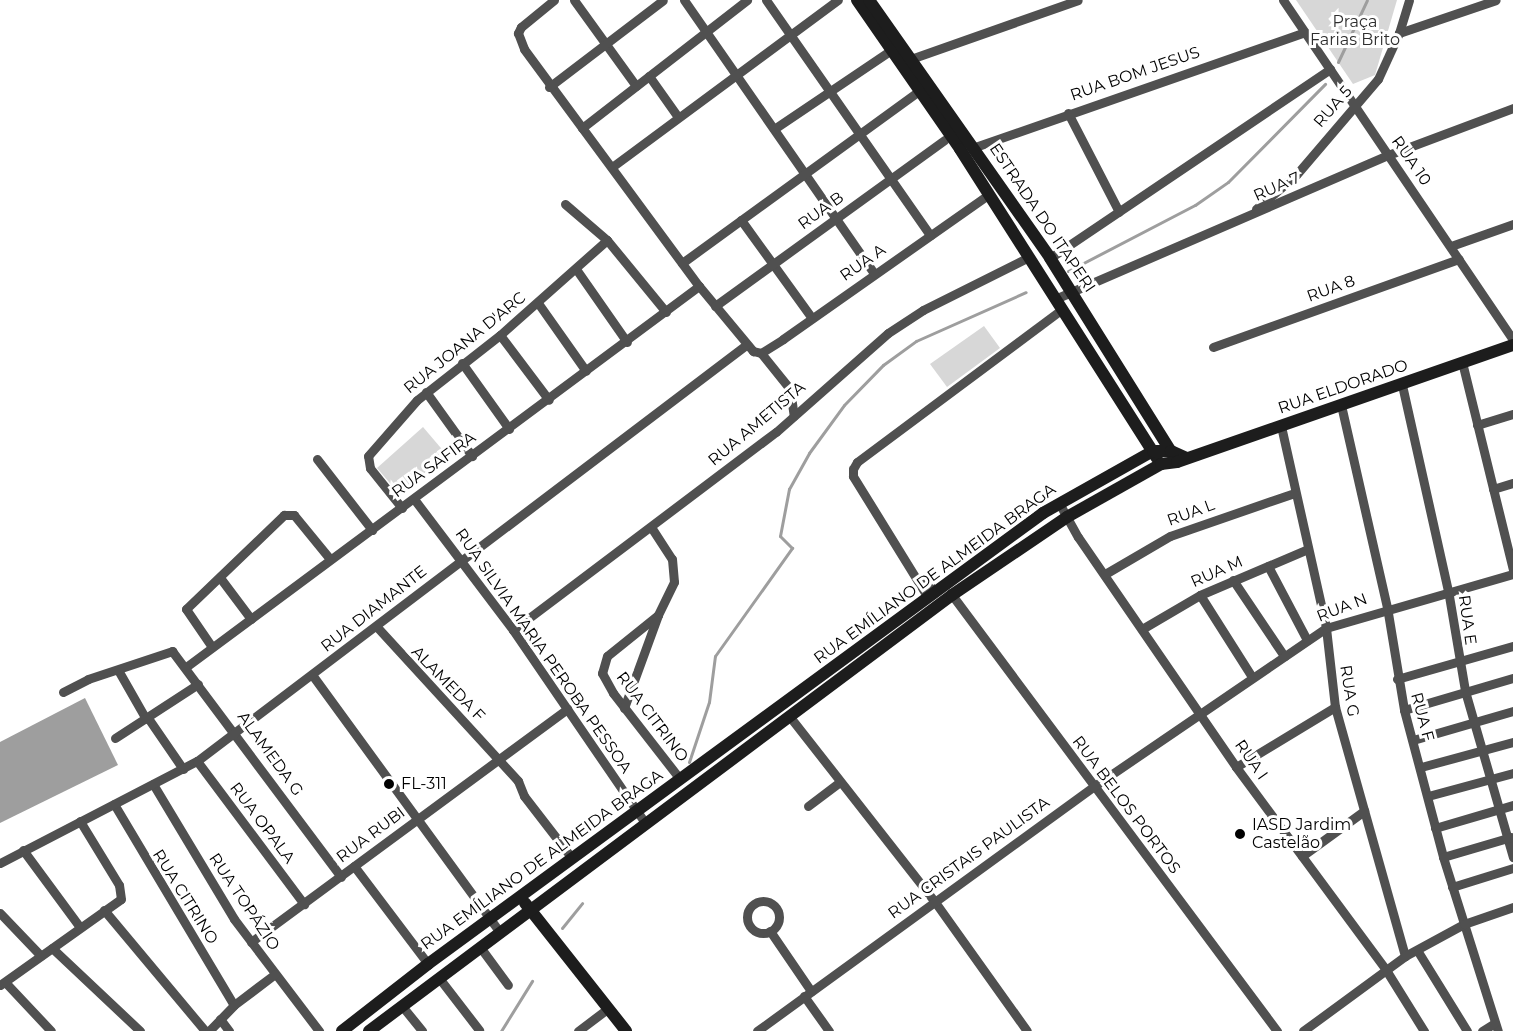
<!DOCTYPE html>
<meta charset="utf-8">
<style>
body{margin:0}
#map{position:relative;width:1513px;height:1031px;overflow:hidden;background:#fff;font-family:Montserrat,sans-serif}
div>[style]{position:absolute}
[style*='--x']{left:calc(var(--x)*1px);top:calc(var(--y)*1px);width:calc(var(--w)*1px);rotate:calc(var(--a)*1deg)}
.green>*{inset:0;background:#d7d7d7}
.water>*{inset:0;background:#9e9e9e}
.stream>*{height:3px;margin:-1.5px;padding:0 1.5px;transform-origin:1.5px;border-radius:1.5px;background:#9e9e9e}
.street>*{height:9px;margin:-4.5px;padding:0 4.5px;transform-origin:4.5px;border-radius:4.5px;background:#505050}
.street>.ring{margin:-4.5px;padding:0;box-sizing:content-box;background:none;border:9px solid #505050;border-radius:50%}
.secondary>*{height:12px;margin:-6px;padding:0 6px;transform-origin:6px;border-radius:6px;background:#1d1d1d}
.dots>*{width:16px;height:16px;translate:-50% -50%;box-sizing:border-box;border:3px solid #fff;border-radius:50%}
span{translate:-50% -50%;white-space:nowrap;text-align:center;line-height:1.15;-webkit-text-stroke:6px #fff;paint-order:stroke}
.park-label{font-size:16px;color:#2e2e2e}
.street-label{font-size:16px;color:#000}
.poi-label{font-size:16px;color:#000}
.left{translate:0 -50%;text-align:left}
</style>
<div id="map">
<div class="green">
<div style="clip-path:polygon(1296px 0,1397px 0,1375px 75px,1353px 84px)"></div>
<div style="clip-path:polygon(984px 326px,1000px 348px,947px 387px,930px 364px)"></div>
<div style="clip-path:polygon(423px 427px,446px 454px,400px 495px,377px 468px)"></div>
</div>
<div class="water">
<div style="clip-path:polygon(85px 698px,118px 765px,0 823px,0 742px)"></div>
</div>
<div class="stream">
<div style="--x:1338;--y:62;--w:68;--a:-64.9"></div>
<div style="--x:1068;--y:271;--w:143;--a:-27.5"></div>
<div style="--x:1195;--y:205;--w:40;--a:-34.9"></div>
<div style="--x:1228;--y:182;--w:138;--a:-45.3"></div>
<div style="--x:689;--y:762;--w:63;--a:-71.6"></div>
<div style="--x:709;--y:702;--w:46;--a:-82.6"></div>
<div style="--x:715;--y:656;--w:133;--a:-54.5"></div>
<div style="--x:792;--y:548;--w:17;--a:-135"></div>
<div style="--x:780;--y:536;--w:48;--a:-79.2"></div>
<div style="--x:789;--y:489;--w:41;--a:-60.9"></div>
<div style="--x:809;--y:453;--w:59;--a:-53.9"></div>
<div style="--x:844;--y:405;--w:56;--a:-45.7"></div>
<div style="--x:883;--y:365;--w:41;--a:-36"></div>
<div style="--x:916;--y:341;--w:120;--a:-24"></div>
<div style="--x:562;--y:928;--w:32;--a:-51"></div>
<div style="--x:501;--y:1031;--w:59;--a:-58.2"></div>
</div>
<div class="street">
<div style="--x:554;--y:0;--w:43;--a:140.7"></div>
<div style="--x:521;--y:27;--w:7;--a:117"></div>
<div style="--x:518;--y:33;--w:17;--a:69"></div>
<div style="--x:524;--y:49;--w:295;--a:53.6"></div>
<div style="--x:699;--y:286;--w:85;--a:50.3"></div>
<div style="--x:753;--y:351;--w:8;--a:14"></div>
<div style="--x:761;--y:353;--w:26;--a:-32"></div>
<div style="--x:783;--y:339;--w:252;--a:-35.1"></div>
<div style="--x:574;--y:0;--w:106;--a:54.2"></div>
<div style="--x:684;--y:0;--w:333;--a:55.2"></div>
<div style="--x:766;--y:0;--w:287;--a:55.1"></div>
<div style="--x:1283;--y:0;--w:410;--a:55.9"></div>
<div style="--x:1399;--y:33;--w:102;--a:-18.8"></div>
<div style="--x:905;--y:61;--w:183;--a:-19.4"></div>
<div style="--x:649;--y:76;--w:50;--a:54.7"></div>
<div style="--x:549;--y:87;--w:143;--a:-37.3"></div>
<div style="--x:1068;--y:113;--w:111;--a:62.7"></div>
<div style="--x:582;--y:128;--w:209;--a:-37.8"></div>
<div style="--x:774;--y:129;--w:141;--a:-34"></div>
<div style="--x:975;--y:147;--w:349;--a:-19.2"></div>
<div style="--x:612;--y:167;--w:281;--a:-36.5"></div>
<div style="--x:565;--y:204;--w:55;--a:40.6"></div>
<div style="--x:607;--y:240;--w:93;--a:50.7"></div>
<div style="--x:1256;--y:209;--w:52;--a:-40.4"></div>
<div style="--x:1296;--y:175;--w:126;--a:-49.5"></div>
<div style="--x:1378;--y:79;--w:51;--a:-65.5"></div>
<div style="--x:1399;--y:33;--w:34;--a:-73"></div>
<div style="--x:741;--y:220;--w:121;--a:54.1"></div>
<div style="--x:1451;--y:246;--w:66;--a:-19.5"></div>
<div style="--x:1050;--y:258;--w:338;--a:-34"></div>
<div style="--x:682;--y:263;--w:293;--a:-36"></div>
<div style="--x:576;--y:269;--w:89;--a:55.1"></div>
<div style="--x:1055;--y:299;--w:363;--a:-23.4"></div>
<div style="--x:1388;--y:155;--w:134;--a:-20.6"></div>
<div style="--x:538;--y:303;--w:83;--a:54.8"></div>
<div style="--x:715;--y:306;--w:283;--a:-35.9"></div>
<div style="--x:500;--y:335;--w:81;--a:53"></div>
<div style="--x:1213;--y:347;--w:261;--a:-19.7"></div>
<div style="--x:761;--y:353;--w:46;--a:51.1"></div>
<div style="--x:790;--y:389;--w:27;--a:82"></div>
<div style="--x:1462;--y:362;--w:214;--a:76.2"></div>
<div style="--x:462;--y:363;--w:81;--a:54.5"></div>
<div style="--x:1402;--y:385;--w:210;--a:77.4"></div>
<div style="--x:1448;--y:590;--w:102;--a:80.4"></div>
<div style="--x:1465;--y:691;--w:173;--a:73.9"></div>
<div style="--x:426;--y:392;--w:79;--a:54.3"></div>
<div style="--x:1341;--y:405;--w:207;--a:77.2"></div>
<div style="--x:1387;--y:607;--w:104;--a:80.6"></div>
<div style="--x:1404;--y:710;--w:152;--a:75.1"></div>
<div style="--x:1443;--y:857;--w:182;--a:72.5"></div>
<div style="--x:1477;--y:425;--w:38;--a:-17"></div>
<div style="--x:1281;--y:426;--w:207;--a:77.4"></div>
<div style="--x:1326;--y:628;--w:80;--a:83.5"></div>
<div style="--x:1335;--y:707;--w:259;--a:74.3"></div>
<div style="--x:317;--y:459;--w:90;--a:52.2"></div>
<div style="--x:1493;--y:489;--w:21;--a:-17"></div>
<div style="--x:414;--y:499;--w:164;--a:52.9"></div>
<div style="--x:513;--y:630;--w:234;--a:55.6"></div>
<div style="--x:1059;--y:503;--w:39;--a:61"></div>
<div style="--x:1078;--y:537;--w:279;--a:55.5"></div>
<div style="--x:1236;--y:767;--w:252;--a:53.5"></div>
<div style="--x:1386;--y:970;--w:72;--a:58.1"></div>
<div style="--x:402;--y:508;--w:51;--a:-128.7"></div>
<div style="--x:370;--y:468;--w:12;--a:-99"></div>
<div style="--x:368;--y:456;--w:74;--a:-48.8"></div>
<div style="--x:417;--y:400;--w:105;--a:-38.1"></div>
<div style="--x:500;--y:335;--w:143;--a:-41.6"></div>
<div style="--x:651;--y:527;--w:38;--a:57"></div>
<div style="--x:672;--y:559;--w:23;--a:85"></div>
<div style="--x:674;--y:582;--w:37;--a:116"></div>
<div style="--x:658;--y:615;--w:65;--a:141.2"></div>
<div style="--x:607;--y:656;--w:18;--a:106"></div>
<div style="--x:602;--y:673;--w:23;--a:61"></div>
<div style="--x:613;--y:693;--w:109;--a:52.1"></div>
<div style="--x:1268;--y:566;--w:84;--a:62.2"></div>
<div style="--x:1105;--y:574;--w:75;--a:-30.3"></div>
<div style="--x:1170;--y:536;--w:131;--a:-19.1"></div>
<div style="--x:925;--y:578;--w:17;--a:57"></div>
<div style="--x:221;--y:579;--w:50;--a:53.1"></div>
<div style="--x:1233;--y:580;--w:92;--a:56.1"></div>
<div style="--x:952;--y:595;--w:544;--a:53.3"></div>
<div style="--x:1200;--y:595;--w:97;--a:57.6"></div>
<div style="--x:927;--y:596;--w:141;--a:-121.7"></div>
<div style="--x:853;--y:476;--w:7;--a:-90"></div>
<div style="--x:853;--y:469;--w:8;--a:-60"></div>
<div style="--x:857;--y:462;--w:256;--a:-36.7"></div>
<div style="--x:377;--y:627;--w:209;--a:47.5"></div>
<div style="--x:518;--y:781;--w:16;--a:68"></div>
<div style="--x:524;--y:796;--w:78;--a:52.3"></div>
<div style="--x:1142;--y:629;--w:67;--a:-30.4"></div>
<div style="--x:1200;--y:595;--w:117;--a:-23.1"></div>
<div style="--x:513;--y:630;--w:329;--a:-37"></div>
<div style="--x:776;--y:432;--w:149;--a:-41.5"></div>
<div style="--x:888;--y:333;--w:42;--a:-33.3"></div>
<div style="--x:923;--y:310;--w:119;--a:-26.6"></div>
<div style="--x:212;--y:647;--w:46;--a:-124.4"></div>
<div style="--x:186;--y:609;--w:136;--a:-43.8"></div>
<div style="--x:284;--y:515;--w:10;--a:0"></div>
<div style="--x:294;--y:515;--w:57;--a:50.7"></div>
<div style="--x:186;--y:667;--w:639;--a:-36.6"></div>
<div style="--x:118;--y:670;--w:56;--a:60.3"></div>
<div style="--x:313;--y:676;--w:317;--a:53.9"></div>
<div style="--x:1397;--y:679;--w:121;--a:-15.9"></div>
<div style="--x:63;--y:692;--w:28;--a:-27"></div>
<div style="--x:88;--y:679;--w:89;--a:-18.4"></div>
<div style="--x:172;--y:651;--w:282;--a:53.2"></div>
<div style="--x:624;--y:708;--w:99;--a:-69.9"></div>
<div style="--x:1404;--y:710;--w:114;--a:-16.4"></div>
<div style="--x:790;--y:717;--w:235;--a:51.9"></div>
<div style="--x:935;--y:902;--w:158;--a:54.5"></div>
<div style="--x:148;--y:718;--w:62;--a:55.5"></div>
<div style="--x:115;--y:738;--w:99;--a:-33"></div>
<div style="--x:1413;--y:740;--w:104;--a:-16.2"></div>
<div style="--x:197;--y:761;--w:179;--a:53.2"></div>
<div style="--x:1236;--y:767;--w:116;--a:-31.2"></div>
<div style="--x:1421;--y:767;--w:95;--a:-15.2"></div>
<div style="--x:153;--y:784;--w:157;--a:59"></div>
<div style="--x:234;--y:919;--w:141;--a:52.8"></div>
<div style="--x:1428;--y:796;--w:88;--a:-15.1"></div>
<div style="--x:114;--y:804;--w:234;--a:59.2"></div>
<div style="--x:808;--y:806;--w:40;--a:-37"></div>
<div style="--x:1435;--y:828;--w:81;--a:-16.4"></div>
<div style="--x:23;--y:850;--w:94;--a:53.6"></div>
<div style="--x:1302;--y:856;--w:77;--a:-36"></div>
<div style="--x:1443;--y:857;--w:71;--a:-16.4"></div>
<div style="--x:0;--y:863;--w:222;--a:-27.4"></div>
<div style="--x:197;--y:761;--w:689;--a:-37.15"></div>
<div style="--x:354;--y:866;--w:123;--a:52.9"></div>
<div style="--x:1452;--y:887;--w:64;--a:-17.3"></div>
<div class="ring" style="left:747px;top:901px;width:23px;height:23px"></div>
<div style="--x:104;--y:910;--w:158;--a:50.1"></div>
<div style="--x:0;--y:913;--w:59;--a:46.4"></div>
<div style="--x:770;--y:931;--w:73;--a:55.7"></div>
<div style="--x:251;--y:942;--w:393;--a:-36.4"></div>
<div style="--x:480;--y:947;--w:47;--a:53.6"></div>
<div style="--x:52;--y:948;--w:121;--a:43.3"></div>
<div style="--x:1417;--y:950;--w:95;--a:58.3"></div>
<div style="--x:439;--y:978;--w:66;--a:52.4"></div>
<div style="--x:5;--y:982;--w:67;--a:46.8"></div>
<div style="--x:0;--y:985;--w:148;--a:-35.4"></div>
<div style="--x:121;--y:899;--w:14;--a:-98"></div>
<div style="--x:119;--y:885;--w:75;--a:-121.4"></div>
<div style="--x:804;--y:996;--w:43;--a:54.5"></div>
<div style="--x:402;--y:1006;--w:32;--a:51"></div>
<div style="--x:220;--y:1019;--w:15;--a:53"></div>
<div style="--x:209;--y:1031;--w:36;--a:-46"></div>
<div style="--x:234;--y:1005;--w:51;--a:-37.1"></div>
<div style="--x:578;--y:1031;--w:38;--a:-37"></div>
<div style="--x:757;--y:1031;--w:415;--a:-36"></div>
<div style="--x:1093;--y:787;--w:282;--a:-34.3"></div>
<div style="--x:1326;--y:628;--w:195;--a:-16.1"></div>
<div style="--x:1303;--y:1031;--w:127;--a:-36.3"></div>
<div style="--x:1405;--y:956;--w:67;--a:-28.5"></div>
<div style="--x:1464;--y:924;--w:52;--a:-19.1"></div>
<div style="--x:1482;--y:1031;--w:15;--a:-32"></div>
</div>
<div class="secondary">
<div style="--x:857;--y:0;--w:181;--a:55.3"></div>
<div style="--x:960;--y:149;--w:366;--a:57.5"></div>
<div style="--x:869;--y:0;--w:315;--a:54.9"></div>
<div style="--x:1050;--y:258;--w:232;--a:58"></div>
<div style="--x:525;--y:903;--w:163;--a:51.7"></div>
<div style="--x:342;--y:1031;--w:109;--a:-37.9"></div>
<div style="--x:428;--y:964;--w:763;--a:-36.25"></div>
<div style="--x:1043;--y:513;--w:126;--a:-29.4"></div>
<div style="--x:1153;--y:451;--w:18;--a:0"></div>
<div style="--x:1171;--y:451;--w:17;--a:24"></div>
<div style="--x:369;--y:1031;--w:728;--a:-36.79"></div>
<div style="--x:952;--y:595;--w:139;--a:-34.1"></div>
<div style="--x:1067;--y:517;--w:108;--a:-29.4"></div>
<div style="--x:1161;--y:464;--w:16;--a:-7"></div>
<div style="--x:1177;--y:462;--w:356;--a:-19.2"></div>
</div>
<div class="dots">
<div style="left:389px;top:784px;background:#000"></div>
<div style="left:1240px;top:834px;background:#000"></div>
</div>
<div class="park-label">
<span style="left:1355px;top:31px">Praça<br>Farias Brito</span>
</div>
<div class="street-label">
<span style="left:1135px;top:74px;rotate:-19deg">RUA BOM JESUS</span>
<span style="left:1333px;top:107px;rotate:-49deg">RUA 5</span>
<span style="left:1411px;top:161px;rotate:55deg">RUA 10</span>
<span style="left:1277px;top:187px;rotate:-24deg">RUA 7</span>
<span style="left:821px;top:211px;rotate:-36deg">RUA B</span>
<span style="left:1042px;top:218px;rotate:56deg">ESTRADA DO ITAPERI</span>
<span style="left:863px;top:263px;rotate:-35deg">RUA A</span>
<span style="left:1331px;top:289px;rotate:-20deg">RUA 8</span>
<span style="left:465px;top:343px;rotate:-39deg">RUA JOANA D'ARC</span>
<span style="left:1343px;top:387px;rotate:-19deg">RUA ELDORADO</span>
<span style="left:757px;top:424px;rotate:-40deg">RUA AMETISTA</span>
<span style="left:434px;top:465px;rotate:-36deg">RUA SAFIRA</span>
<span style="left:1191px;top:513px;rotate:-20deg">RUA L</span>
<span style="left:1217px;top:572px;rotate:-24deg">RUA M</span>
<span style="left:935px;top:574px;rotate:-36deg">RUA EMÍLIANO DE ALMEIDA BRAGA</span>
<span style="left:1342px;top:608px;rotate:-21deg">RUA N</span>
<span style="left:374px;top:609px;rotate:-38deg">RUA DIAMANTE</span>
<span style="left:1467px;top:620px;rotate:82deg">RUA E</span>
<span style="left:543px;top:651px;rotate:55deg">RUA SILVIA MARIA PEROBA PESSOA</span>
<span style="left:448px;top:684px;rotate:46deg">ALAMEDA F</span>
<span style="left:1349px;top:691px;rotate:81deg">RUA G</span>
<span style="left:652px;top:717px;rotate:53deg">RUA CITRINO</span>
<span style="left:1422px;top:717px;rotate:75deg">RUA F</span>
<span style="left:270px;top:754px;rotate:54deg">ALAMEDA G</span>
<span style="left:1251px;top:760px;rotate:55deg">RUA I</span>
<span style="left:1126px;top:805px;rotate:53deg">RUA BELOS PORTOS</span>
<span style="left:262px;top:823px;rotate:53deg">RUA OPALA</span>
<span style="left:371px;top:835px;rotate:-37deg">RUA RUBI</span>
<span style="left:969px;top:858px;rotate:-36deg">RUA CRISTAIS PAULISTA</span>
<span style="left:542px;top:860px;rotate:-36deg">RUA EMÍLIANO DE ALMEIDA BRAGA</span>
<span style="left:185px;top:897px;rotate:58deg">RUA CITRINO</span>
<span style="left:244px;top:902px;rotate:56deg">RUA TOPÁZIO</span>
</div>
<div class="poi-label">
<span class="left" style="left:401px;top:784px">FL-311</span>
<span class="left" style="left:1252px;top:834px">IASD Jardim<br>Castelão</span>
</div>
</div>
